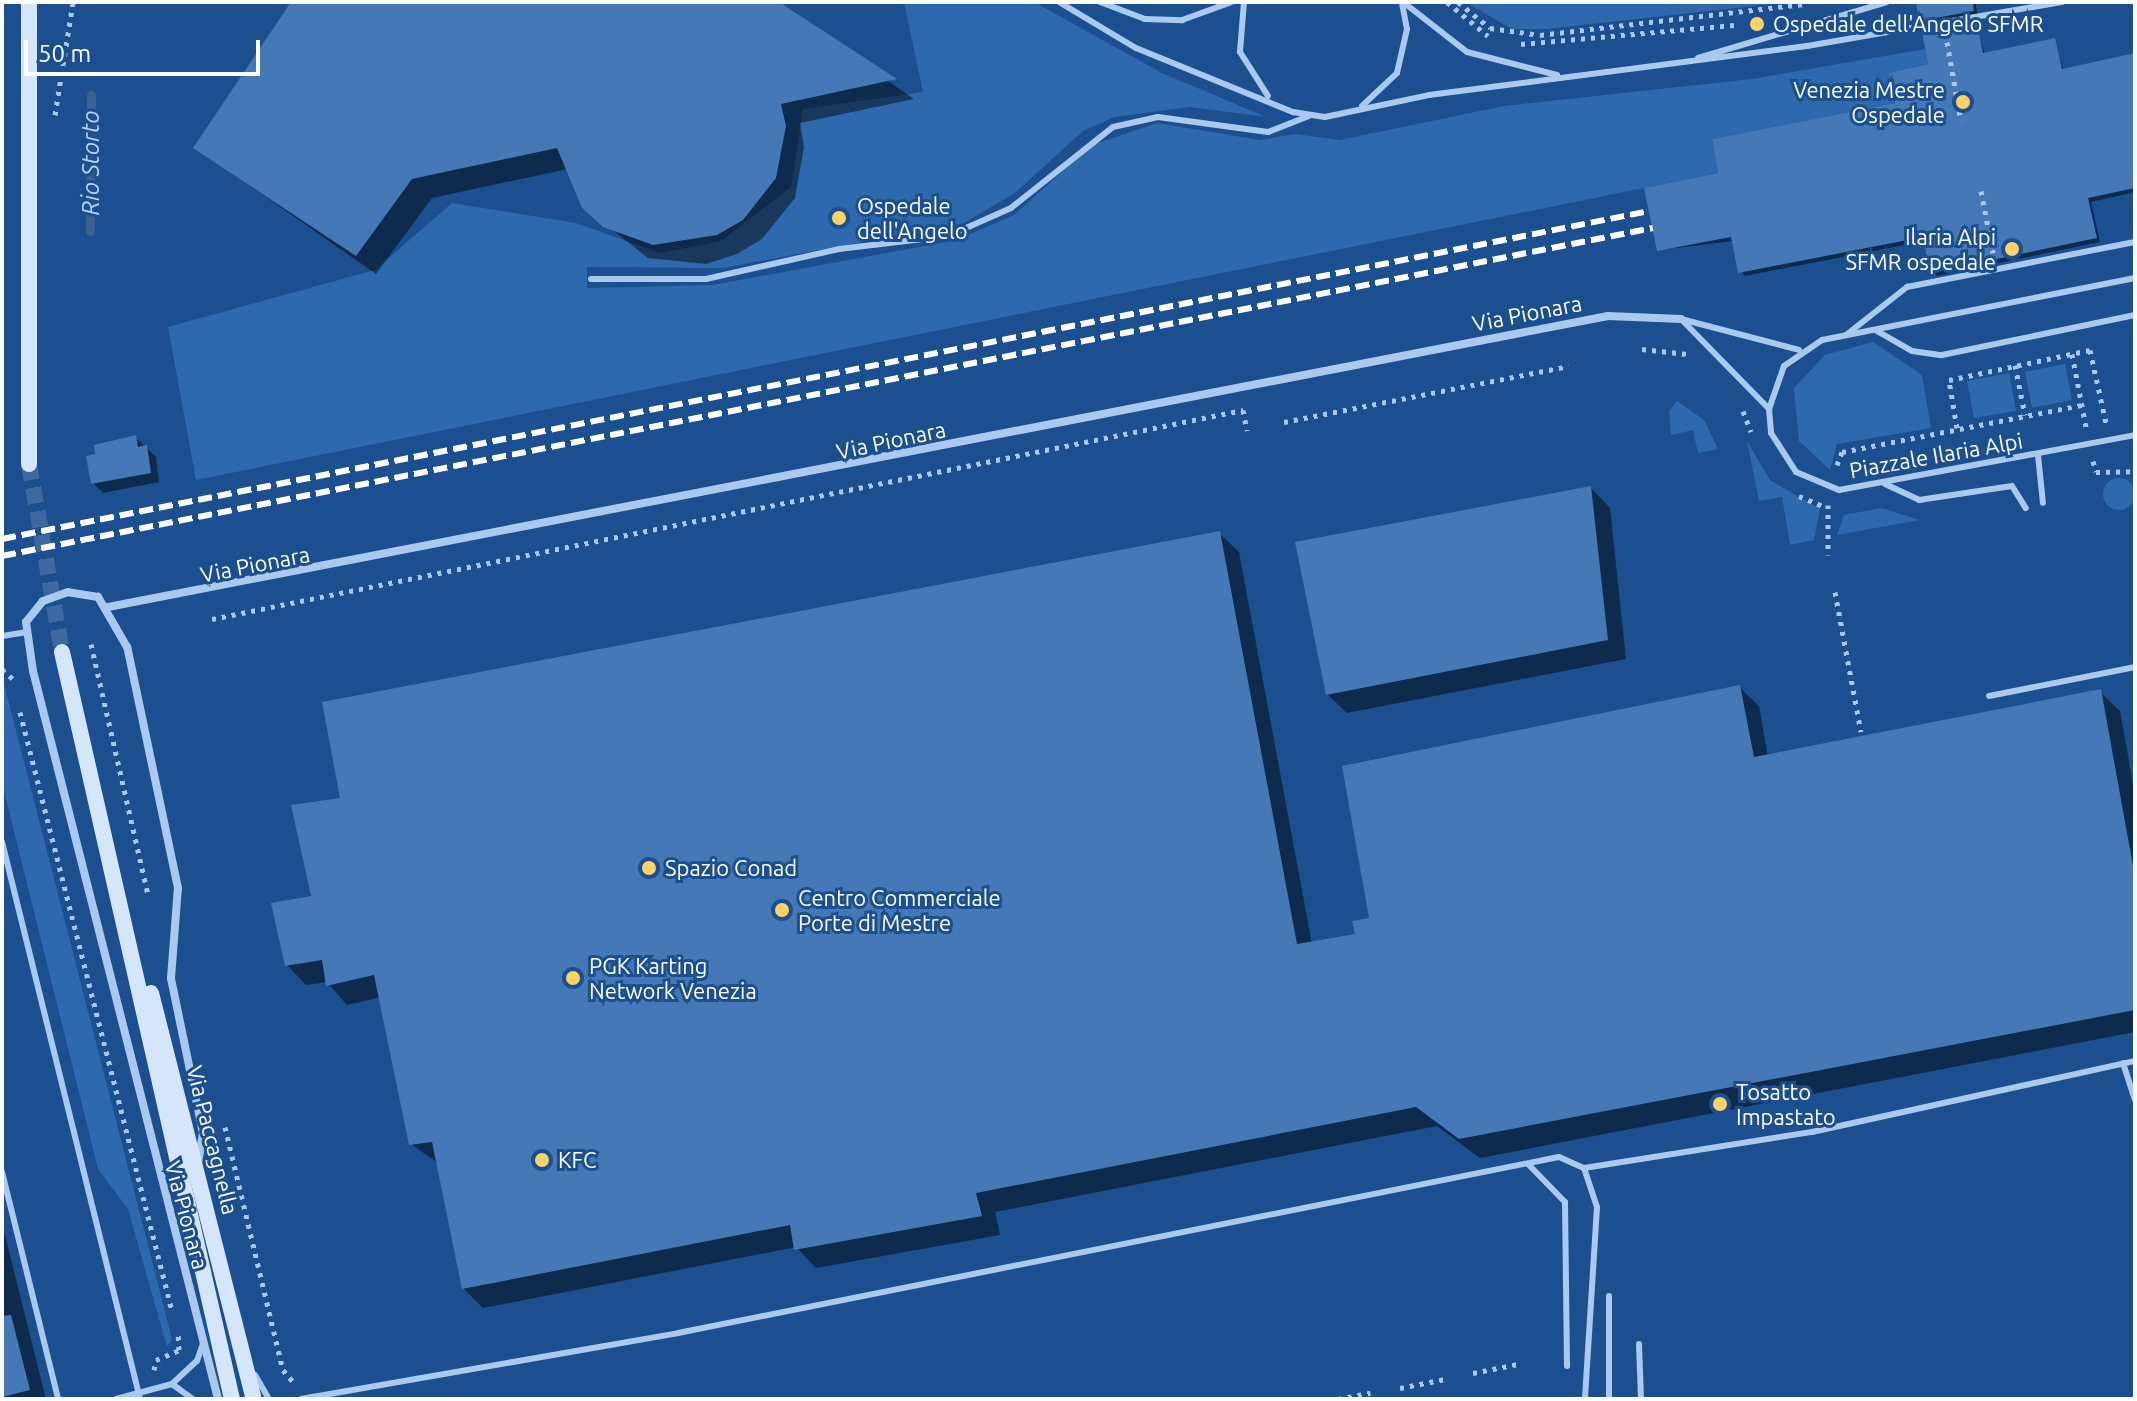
<!DOCTYPE html>
<style>
body{margin:0}
#map{position:relative;width:2137px;height:1401px;overflow:hidden;background:#1b4f8f;font-family:Ubuntu,sans-serif}
div>[style]{position:absolute}
[style*='--x']{left:calc(var(--x)*1px);top:calc(var(--y)*1px);width:calc(var(--w)*1px);rotate:calc(var(--a)*1deg)}
.green>*{inset:0;background:#2e69ad}
.round{border-radius:50%}
.shadow>*{inset:0;background:#0007}
.stream>*{height:9px;margin:-4.5px;padding:0 4.5px;transform-origin:4.5px;border-radius:4.5px;background:#3c6290}
.building>*{inset:0;background:#4478b7}
.secondary-tunnel>*{height:16px;margin-top:-8px;transform-origin:0;background:repeating-linear-gradient(90deg,#3d69a0 0 16px,transparent 0 24px)}
.path>*{height:5px;margin-top:-2.5px;transform-origin:0;background:repeating-linear-gradient(90deg,#a9c9ee 0 4px,transparent 0 10px)}
.lane>*{height:6px;margin:-3px;padding:0 3px;transform-origin:3px;border-radius:3px;background:#a9c9ee}
.street>*{height:8px;margin:-4px;padding:0 4px;transform-origin:4px;border-radius:4px;background:#a9c9ee}
.secondary>*{height:16px;margin:-8px;padding:0 8px;transform-origin:8px;border-radius:8px;background:#d6e6fa}
.rail>*{height:6px;margin-top:-3px;transform-origin:0;background:repeating-linear-gradient(90deg,#fff 0 14px,transparent 0 20px)}
.dots>*{width:22px;height:22px;translate:-50% -50%;box-sizing:border-box;border:4px solid #1b4f8f;border-radius:50%}
span{translate:-50% -50%;white-space:nowrap;text-align:center;line-height:1.15;-webkit-text-stroke:6px #1b4f8f;paint-order:stroke}
.poi-label{font-size:22px;color:#fff}
.left{translate:0 -50%;text-align:left}
.right{translate:-100% -50%;text-align:right}
.street-label{font-size:22px;color:#fff}
.water-label{font-size:24px;color:#b5d3f5;font-style:italic}
.frame{position:absolute;inset:0;border:4px solid #fff;pointer-events:none}
.scale{position:absolute;left:24px;top:40px;width:236px;height:36px;box-sizing:border-box;border:4px solid #fff;border-top:0;padding-left:10px;font-size:24px;line-height:28px;white-space:nowrap;color:#fff;-webkit-text-stroke:6px #1b4f8f;paint-order:stroke}
</style>
<div id="map">
<div class="green">
<div style="clip-path:polygon(904px 2px,1034px 2px,1162px 73px,1266px 117px,1190px 107px,1114px 117px,1083px 131px,1015px 193px,964px 223px,723px 268px,587px 267px,587px 288px,713px 285px,957px 240px,1014px 215px,1092px 145px,1157px 123px,1260px 140px,1295px 134px,1340px 140px,1504px 106px,1752px 79px,1925px 49px,1928px 64px,1889px 73px,1894px 103px,1712px 139px,1718px 173px,196px 480px,168px 327px,375px 270px,452px 203px,576px 223px,660px 253px,721px 241px,791px 187px,803px 109px,923px 92px)"></div>
<div style="clip-path:polygon(1465px 2px,1788px 2px,1546px 29px,1512px 29px)"></div>
<div style="clip-path:polygon(1873px 342px,1922px 375px,1931px 428px,1837px 444px,1830px 470px,1799px 441px,1794px 388px,1825px 355px)"></div>
<div style="clip-path:polygon(2065px 364px,2072px 400px,2032px 408px,2025px 372px)"></div>
<div style="clip-path:polygon(2009px 373px,2016px 411px,1974px 418px,1967px 381px)"></div>
<div style="clip-path:polygon(1677px 401px,1704px 420px,1718px 449px,1698px 453px,1693px 430px,1671px 435px,1669px 411px)"></div>
<div style="clip-path:polygon(1747px 441px,1770px 480px,1820px 509px,1814px 540px,1790px 545px,1782px 497px,1759px 501px)"></div>
<div class="round" style="left:2103px;top:478px;width:32px;height:32px"></div>
<div style="clip-path:polygon(1881px 508px,1920px 520px,1837px 535px,1844px 515px)"></div>
<div style="clip-path:polygon(2px 676px,172px 1339px,167px 1347px,128px 1209px,98px 1169px,2px 783px)"></div>
</div>
<div class="shadow">
<div style="clip-path:polygon(294px 2px,775px 2px,914px 99px,800px 123px,804px 147px,795px 198px,762px 239px,737px 254px,706px 264px,648px 258px,584px 207px,568px 169px,432px 198px,376px 274px,196px 148px)"></div>
<div style="clip-path:polygon(1918px 2px,1975px 2px,1978px 15px,1926px 24px)"></div>
<div style="clip-path:polygon(1976px 25px,1985px 55px,2054px 41px,2064px 71px,2135px 56px,2135px 192px,2091px 202px,2100px 242px,1936px 276px,1926px 241px,1744px 276px,1733px 241px,1659px 250px,1720px 174px,1898px 105px)"></div>
<div style="clip-path:polygon(135px 437px,156px 457px,159px 482px,103px 493px,93px 483px)"></div>
<div style="clip-path:polygon(1591px 488px,1610px 508px,1626px 659px,1347px 713px,1327px 694px)"></div>
<div style="clip-path:polygon(1219px 533px,1239px 552px,1312px 944px,1357px 935px,1739px 687px,1759px 706px,1768px 757px,2100px 692px,2120px 711px,2135px 795px,2135px 1032px,1480px 1158px,1437px 1126px,995px 1212px,1000px 1235px,816px 1268px,796px 1247px,483px 1308px,463px 1288px,438px 1163px,411px 1144px,381px 997px,347px 1005px,327px 982px,306px 985px,287px 965px,342px 800px)"></div>
<div style="clip-path:polygon(2px 1223px,46px 1399px,2px 1399px)"></div>
</div>
<div class="stream">
<div style="--x:90;--y:231;--w:136;--a:-89.6"></div>
</div>
<div class="building">
<div style="clip-path:polygon(291px 2px,779px 2px,897px 79px,781px 104px,786px 126px,776px 178px,743px 220px,717px 235px,653px 245px,603px 227px,582px 208px,557px 148px,412px 179px,356px 256px,193px 148px)"></div>
<div style="clip-path:polygon(1916px 2px,1973px 2px,1974px 11px,1919px 21px)"></div>
<div style="clip-path:polygon(1977px 23px,1983px 53px,2055px 38px,2062px 69px,2135px 53px,2135px 188px,2088px 198px,2097px 238px,1930px 273px,1923px 237px,1738px 273px,1731px 237px,1657px 251px,1644px 188px,1718px 173px,1712px 139px,1895px 103px,1889px 73px,1928px 64px,1922px 32px)"></div>
<div style="clip-path:polygon(136px 435px,138px 447px,147px 445px,151px 473px,91px 484px,86px 456px,95px 454px,94px 445px)"></div>
<div style="clip-path:polygon(1591px 486px,1608px 640px,1326px 695px,1295px 542px)"></div>
<div style="clip-path:polygon(1220px 531px,1297px 944px,1355px 934px,1352px 921px,1369px 918px,1342px 766px,1740px 685px,1754px 757px,2101px 689px,2135px 877px,2135px 1010px,1459px 1139px,1416px 1107px,976px 1193px,982px 1216px,794px 1250px,790px 1225px,462px 1289px,432px 1142px,409px 1145px,374px 975px,326px 986px,322px 960px,285px 966px,271px 903px,311px 896px,291px 805px,340px 798px,322px 702px)"></div>
<div style="clip-path:polygon(11px 1315px,30px 1390px,2px 1397px,2px 1316px)"></div>
</div>
<div class="secondary-tunnel">
<div style="--x:29;--y:464;--w:191;--a:80"></div>
</div>
<div class="path">
<div style="--x:1447;--y:2;--w:53;--a:39.7"></div>
<div style="--x:1458;--y:2;--w:41;--a:39.1"></div>
<div style="--x:1490;--y:28;--w:50;--a:8"></div>
<div style="--x:1540;--y:35;--w:266;--a:-6.7"></div>
<div style="--x:1947;--y:42;--w:80;--a:80"></div>
<div style="--x:1521;--y:44;--w:214;--a:-5.1"></div>
<div style="--x:55;--y:115;--w:114;--a:-80.9"></div>
<div style="--x:1981;--y:191;--w:63;--a:79"></div>
<div style="--x:1642;--y:349;--w:45;--a:6.3"></div>
<div style="--x:2072;--y:354;--w:74;--a:79.1"></div>
<div style="--x:2015;--y:365;--w:51;--a:78.7"></div>
<div style="--x:1743;--y:411;--w:22;--a:69"></div>
<div style="--x:1284;--y:422;--w:290;--a:-11.1"></div>
<div style="--x:1957;--y:428;--w:49;--a:-99.5"></div>
<div style="--x:1949;--y:380;--w:144;--a:-12"></div>
<div style="--x:2090;--y:350;--w:75;--a:77.6"></div>
<div style="--x:2093;--y:461;--w:11;--a:75"></div>
<div style="--x:2096;--y:472;--w:39;--a:-1"></div>
<div style="--x:1837;--y:465;--w:14;--a:-69"></div>
<div style="--x:1842;--y:452;--w:245;--a:-11.1"></div>
<div style="--x:1799;--y:496;--w:26;--a:23"></div>
<div style="--x:1828;--y:505;--w:50;--a:90"></div>
<div style="--x:1835;--y:592;--w:142;--a:79.5"></div>
<div style="--x:212;--y:619;--w:1052;--a:-11.46"></div>
<div style="--x:1243;--y:410;--w:21;--a:79"></div>
<div style="--x:91;--y:644;--w:256;--a:77.2"></div>
<div style="--x:2;--y:669;--w:15;--a:42"></div>
<div style="--x:20;--y:712;--w:618;--a:75.76"></div>
<div style="--x:225;--y:1127;--w:250;--a:76.6"></div>
<div style="--x:283;--y:1370;--w:18;--a:49"></div>
<div style="--x:154;--y:1370;--w:10;--a:-79"></div>
<div style="--x:156;--y:1360;--w:25;--a:-23"></div>
<div style="--x:179;--y:1350;--w:18;--a:-93"></div>
<div style="--x:1473;--y:1373;--w:46;--a:-11.3"></div>
<div style="--x:1400;--y:1388;--w:46;--a:-11.3"></div>
<div style="--x:1338;--y:1399;--w:33;--a:-11"></div>
</div>
<div class="lane">
<div style="--x:1059;--y:2;--w:90;--a:30.9"></div>
<div style="--x:1136;--y:48;--w:170;--a:22.2"></div>
<div style="--x:1293;--y:112;--w:32;--a:9"></div>
<div style="--x:1325;--y:117;--w:106;--a:-11.9"></div>
<div style="--x:1429;--y:95;--w:381;--a:-7.4"></div>
<div style="--x:1807;--y:46;--w:260;--a:-9.8"></div>
<div style="--x:1100;--y:2;--w:48;--a:20.7"></div>
<div style="--x:1145;--y:19;--w:37;--a:2"></div>
<div style="--x:1182;--y:20;--w:53;--a:-19.8"></div>
<div style="--x:1244;--y:2;--w:50;--a:94.6"></div>
<div style="--x:1240;--y:52;--w:52;--a:57.5"></div>
<div style="--x:1403;--y:2;--w:81;--a:38"></div>
<div style="--x:1467;--y:52;--w:93;--a:14.3"></div>
<div style="--x:1698;--y:58;--w:197;--a:-16.5"></div>
<div style="--x:1362;--y:106;--w:48;--a:-43.3"></div>
<div style="--x:1397;--y:73;--w:45;--a:-77.2"></div>
<div style="--x:1407;--y:29;--w:25;--a:-101"></div>
<div style="--x:2135;--y:278;--w:319;--a:168.8"></div>
<div style="--x:1822;--y:340;--w:46;--a:145.6"></div>
<div style="--x:1784;--y:366;--w:46;--a:109.2"></div>
<div style="--x:1769;--y:409;--w:24;--a:85"></div>
<div style="--x:1771;--y:433;--w:46;--a:57.3"></div>
<div style="--x:1796;--y:472;--w:47;--a:22.7"></div>
<div style="--x:1839;--y:490;--w:301;--a:-10.5"></div>
<div style="--x:591;--y:279;--w:115;--a:0"></div>
<div style="--x:706;--y:279;--w:136;--a:-12.7"></div>
<div style="--x:839;--y:249;--w:110;--a:-6.8"></div>
<div style="--x:948;--y:236;--w:69;--a:-24"></div>
<div style="--x:1011;--y:208;--w:130;--a:-38.5"></div>
<div style="--x:1113;--y:127;--w:46;--a:-12.5"></div>
<div style="--x:1158;--y:117;--w:111;--a:7.8"></div>
<div style="--x:1268;--y:132;--w:44;--a:-21.3"></div>
<div style="--x:1681;--y:319;--w:126;--a:45.6"></div>
<div style="--x:1681;--y:319;--w:122;--a:14.7"></div>
<div style="--x:1877;--y:331;--w:40;--a:29.7"></div>
<div style="--x:1912;--y:351;--w:30;--a:8"></div>
<div style="--x:1942;--y:355;--w:197;--a:-11.7"></div>
<div style="--x:1846;--y:335;--w:78;--a:-38.2"></div>
<div style="--x:1907;--y:287;--w:232;--a:-11.2"></div>
<div style="--x:2038;--y:455;--w:48;--a:84.1"></div>
<div style="--x:1885;--y:484;--w:38;--a:25"></div>
<div style="--x:1919;--y:500;--w:94;--a:-8.6"></div>
<div style="--x:2012;--y:486;--w:26;--a:58"></div>
<div style="--x:2;--y:636;--w:24;--a:-9"></div>
<div style="--x:1989;--y:696;--w:149;--a:-11.2"></div>
<div style="--x:2;--y:842;--w:574;--a:76.08"></div>
<div style="--x:2123;--y:1063;--w:39;--a:72"></div>
<div style="--x:1528;--y:1164;--w:53;--a:45.8"></div>
<div style="--x:1565;--y:1202;--w:164;--a:89.3"></div>
<div style="--x:1584;--y:1168;--w:231;--a:-9"></div>
<div style="--x:1812;--y:1132;--w:331;--a:-12.4"></div>
<div style="--x:2;--y:1172;--w:234;--a:76.1"></div>
<div style="--x:1609;--y:1296;--w:103;--a:90"></div>
<div style="--x:1639;--y:1344;--w:55;--a:87.9"></div>
<div style="--x:255;--y:1375;--w:28;--a:60"></div>
<div style="--x:172;--y:1384;--w:26;--a:36"></div>
<div style="--x:116;--y:1399;--w:58;--a:-15"></div>
<div style="--x:172;--y:1384;--w:34;--a:-43"></div>
<div style="--x:197;--y:1361;--w:18;--a:-71"></div>
<div style="--x:301;--y:1399;--w:383;--a:-9.9"></div>
<div style="--x:678;--y:1333;--w:898;--a:-11.3"></div>
<div style="--x:1559;--y:1157;--w:27;--a:24"></div>
<div style="--x:1584;--y:1168;--w:41;--a:71.6"></div>
<div style="--x:1597;--y:1207;--w:192;--a:93.6"></div>
</div>
<div class="street">
<div style="--x:108;--y:607;--w:1528;--a:-10.98"></div>
<div style="--x:1608;--y:316;--w:73;--a:2.4"></div>
<div style="--x:198;--y:1164;--w:31;--a:-81"></div>
<div style="--x:203;--y:1133;--w:158;--a:-101.7"></div>
<div style="--x:171;--y:978;--w:90;--a:-85.6"></div>
<div style="--x:178;--y:888;--w:246;--a:-101.9"></div>
<div style="--x:127;--y:647;--w:58;--a:-120.1"></div>
<div style="--x:98;--y:597;--w:30;--a:-171"></div>
<div style="--x:68;--y:592;--w:27;--a:160"></div>
<div style="--x:43;--y:601;--w:27;--a:129"></div>
<div style="--x:26;--y:622;--w:49;--a:81.9"></div>
<div style="--x:33;--y:671;--w:751;--a:75.74"></div>
</div>
<div class="secondary">
<div style="--x:29;--y:2;--w:462;--a:90"></div>
<div style="--x:62;--y:652;--w:766;--a:77.18"></div>
<div style="--x:151;--y:993;--w:419;--a:75.8"></div>
</div>
<div class="rail">
<div style="--x:2;--y:539;--w:1679;--a:-11.26"></div>
<div style="--x:2;--y:556;--w:1683;--a:-11.24"></div>
</div>
<div class="dots">
<div style="left:1757px;top:24px;background:#ffd166"></div>
<div style="left:1963px;top:102px;background:#ffd166"></div>
<div style="left:839px;top:218px;background:#ffd166"></div>
<div style="left:2012px;top:249px;background:#ffd166"></div>
<div style="left:649px;top:868px;background:#ffd166"></div>
<div style="left:782px;top:910px;background:#ffd166"></div>
<div style="left:573px;top:978px;background:#ffd166"></div>
<div style="left:1720px;top:1104px;background:#ffd166"></div>
<div style="left:542px;top:1160px;background:#ffd166"></div>
</div>
<div class="poi-label">
<span class="left" style="left:1773px;top:24px">Ospedale dell'Angelo SFMR</span>
<span class="right" style="left:1945px;top:102px">Venezia Mestre<br>Ospedale</span>
<span class="left" style="left:857px;top:218px">Ospedale<br>dell'Angelo</span>
<span class="right" style="left:1996px;top:249px">Ilaria Alpi<br>SFMR ospedale</span>
<span class="left" style="left:665px;top:868px">Spazio Conad</span>
<span class="left" style="left:798px;top:910px">Centro Commerciale<br>Porte di Mestre</span>
<span class="left" style="left:589px;top:978px">PGK Karting<br>Network Venezia</span>
<span class="left" style="left:1736px;top:1104px">Tosatto<br>Impastato</span>
<span class="left" style="left:558px;top:1160px">KFC</span>
</div>
<div class="street-label">
<span style="left:1527px;top:313px;rotate:-11deg">Via Pionara</span>
<span style="left:891px;top:440px;rotate:-12deg">Via Pionara</span>
<span style="left:1936px;top:455px;rotate:-10deg">Piazzale Ilaria Alpi</span>
<span style="left:255px;top:564px;rotate:-11deg">Via Pionara</span>
<span style="left:213px;top:1140px;rotate:76deg">Via Paccagnella</span>
<span style="left:187px;top:1215px;rotate:75deg">Via Pionara</span>
</div>
<div class="water-label">
<span style="left:91px;top:163px;rotate:-90deg">Rio Storto</span>
</div>
<div class="frame"></div>
<div class="scale">50 m</div>
</div>
